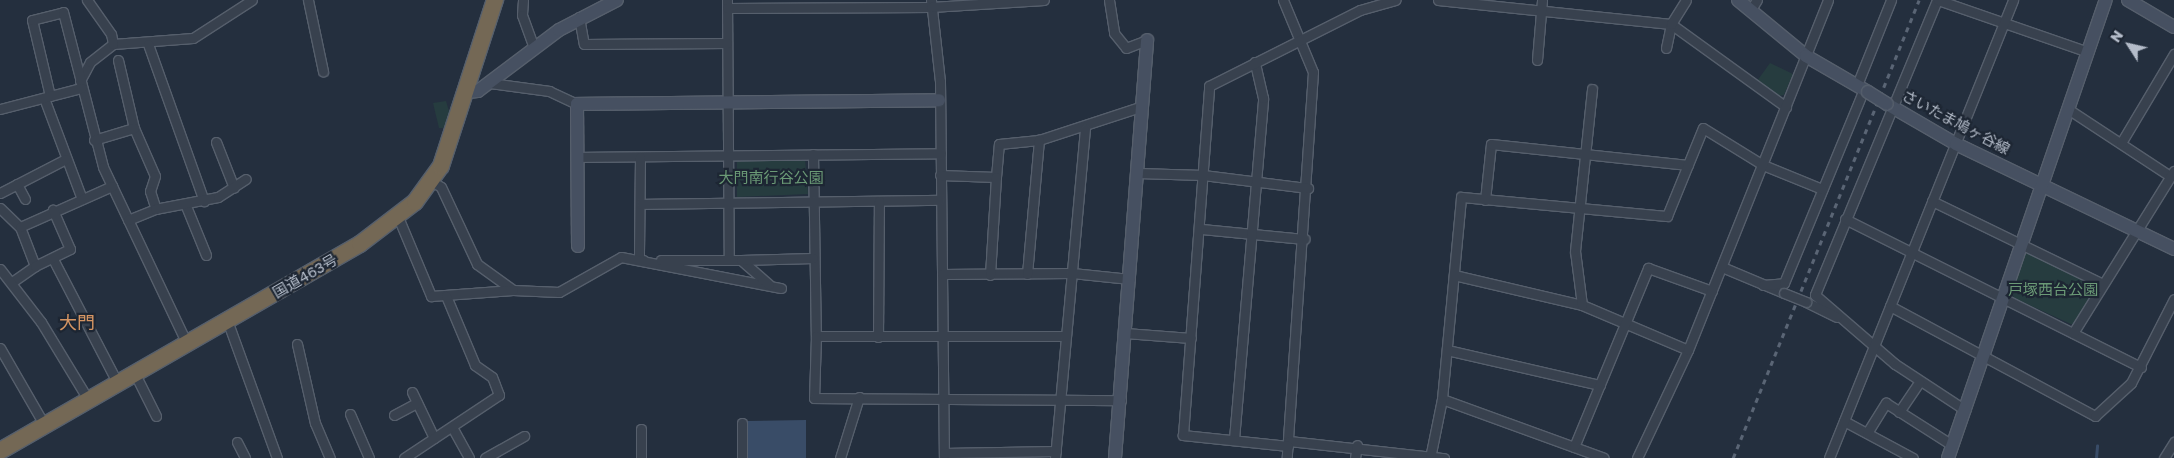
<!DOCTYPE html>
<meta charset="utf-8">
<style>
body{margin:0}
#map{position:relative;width:2174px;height:458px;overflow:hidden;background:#242f3e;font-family:"Golos Text","Noto Sans JP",sans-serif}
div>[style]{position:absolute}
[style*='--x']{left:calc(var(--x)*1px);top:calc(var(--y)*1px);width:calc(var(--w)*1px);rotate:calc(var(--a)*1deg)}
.green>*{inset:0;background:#263c3f}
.water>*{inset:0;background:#394c67}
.stream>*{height:2.5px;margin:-1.25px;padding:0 1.25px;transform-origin:1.25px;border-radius:1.25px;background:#394c67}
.roads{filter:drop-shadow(1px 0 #565f6c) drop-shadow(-1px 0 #565f6c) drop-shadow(0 1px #565f6c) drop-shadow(0 -1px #565f6c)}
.street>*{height:9px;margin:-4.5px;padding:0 4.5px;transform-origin:4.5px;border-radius:4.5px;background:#38414e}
.secondary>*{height:12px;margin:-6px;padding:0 6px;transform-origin:6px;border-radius:6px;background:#465061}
.highway>*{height:16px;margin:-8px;padding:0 8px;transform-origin:8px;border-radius:8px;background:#746855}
.rail>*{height:2.5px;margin-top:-1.25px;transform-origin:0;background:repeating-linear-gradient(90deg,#5a6575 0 5px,transparent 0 10px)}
.bridges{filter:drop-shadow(1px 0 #565f6c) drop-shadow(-1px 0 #565f6c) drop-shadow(0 1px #565f6c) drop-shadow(0 -1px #565f6c)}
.street-bridge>*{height:9px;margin:-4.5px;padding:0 4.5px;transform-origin:4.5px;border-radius:4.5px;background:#38414e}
.secondary-bridge>*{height:12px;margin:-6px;padding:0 6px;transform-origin:6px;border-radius:6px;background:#465061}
span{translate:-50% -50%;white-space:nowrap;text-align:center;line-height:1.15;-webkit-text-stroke:4.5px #1d2633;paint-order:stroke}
.street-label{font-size:15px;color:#b4bcc9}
.park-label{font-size:15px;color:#6b9a76}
.quarter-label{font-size:18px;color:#d59563}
.north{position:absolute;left:2104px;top:20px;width:50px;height:50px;-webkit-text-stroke:4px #1d2633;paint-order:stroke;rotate:305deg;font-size:14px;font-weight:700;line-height:20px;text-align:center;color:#b4bcc9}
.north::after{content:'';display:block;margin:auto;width:18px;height:22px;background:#b4bcc9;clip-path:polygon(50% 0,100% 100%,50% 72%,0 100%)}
</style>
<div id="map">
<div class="green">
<div style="clip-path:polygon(1770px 63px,1793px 74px,1784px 95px,1778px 96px,1757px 81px)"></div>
<div style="clip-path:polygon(446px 101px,451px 118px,447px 128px,439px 128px,433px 103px)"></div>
<div style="clip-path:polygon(737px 159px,805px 159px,808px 194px,737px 197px)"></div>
<div style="clip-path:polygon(2031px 252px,2095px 283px,2096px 289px,2073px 325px,2014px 298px,2012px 292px,2024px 255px)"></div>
</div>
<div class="water">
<div style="clip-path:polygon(806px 420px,806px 458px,747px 458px,747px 421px)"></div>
</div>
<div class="stream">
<div style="--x:2118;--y:400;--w:17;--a:-40"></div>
<div style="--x:2096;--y:458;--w:12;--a:-85"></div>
</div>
<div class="roads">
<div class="street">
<div style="--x:308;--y:0;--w:73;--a:78.1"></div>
<div style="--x:523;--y:0;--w:15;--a:94"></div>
<div style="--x:522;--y:15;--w:35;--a:70"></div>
<div style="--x:727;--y:0;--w:260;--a:89.6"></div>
<div style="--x:931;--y:0;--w:81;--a:83.7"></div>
<div style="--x:940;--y:81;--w:377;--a:89.4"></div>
<div style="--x:1109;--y:0;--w:33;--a:81"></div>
<div style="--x:1114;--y:33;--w:19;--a:51"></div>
<div style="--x:1126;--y:48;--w:22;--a:-21"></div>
<div style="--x:1283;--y:0;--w:78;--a:67.4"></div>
<div style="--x:1313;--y:72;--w:387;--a:93.9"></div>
<div style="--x:1438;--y:0;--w:234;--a:5.9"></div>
<div style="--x:1671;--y:24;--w:142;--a:35.8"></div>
<div style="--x:1937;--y:0;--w:319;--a:112.5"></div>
<div style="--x:1815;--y:295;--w:106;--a:40.8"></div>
<div style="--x:1895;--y:364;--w:84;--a:33.3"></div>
<div style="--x:1938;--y:0;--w:159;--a:19.1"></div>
<div style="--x:727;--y:8;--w:204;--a:-0.3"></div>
<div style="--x:931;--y:7;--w:113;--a:-3.5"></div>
<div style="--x:1750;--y:11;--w:13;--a:-58"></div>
<div style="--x:579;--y:17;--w:27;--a:80"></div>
<div style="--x:584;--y:44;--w:143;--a:-0.4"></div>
<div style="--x:113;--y:44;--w:80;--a:-4.3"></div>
<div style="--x:193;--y:38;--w:70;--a:-32.8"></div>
<div style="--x:148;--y:44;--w:167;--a:70.4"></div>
<div style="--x:1666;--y:48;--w:25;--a:-78"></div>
<div style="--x:1671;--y:24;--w:28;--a:-58"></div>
<div style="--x:118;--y:60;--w:70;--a:76.8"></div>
<div style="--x:134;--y:128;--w:52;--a:66.4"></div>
<div style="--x:155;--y:176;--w:16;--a:108"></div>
<div style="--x:150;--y:191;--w:19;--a:72"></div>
<div style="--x:1537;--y:60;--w:60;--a:-85.2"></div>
<div style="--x:80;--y:81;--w:21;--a:-62"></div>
<div style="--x:90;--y:62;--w:29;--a:-38"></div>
<div style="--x:113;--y:44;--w:10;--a:-101"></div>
<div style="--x:111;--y:34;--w:42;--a:-125.2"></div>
<div style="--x:490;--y:83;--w:60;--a:7.7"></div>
<div style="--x:549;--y:91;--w:31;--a:25"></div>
<div style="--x:1857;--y:85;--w:92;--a:-68.2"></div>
<div style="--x:50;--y:96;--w:78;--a:-103.3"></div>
<div style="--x:32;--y:20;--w:32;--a:-14"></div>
<div style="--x:63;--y:12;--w:160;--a:75.5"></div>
<div style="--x:103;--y:167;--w:196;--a:64.6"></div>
<div style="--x:44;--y:98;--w:108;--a:69.4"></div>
<div style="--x:0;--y:109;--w:84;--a:-14.5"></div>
<div style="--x:2068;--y:109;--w:122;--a:33.3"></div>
<div style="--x:94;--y:140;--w:42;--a:-16.7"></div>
<div style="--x:216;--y:142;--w:49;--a:68.6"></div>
<div style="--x:2121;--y:143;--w:104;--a:-59.2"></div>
<div style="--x:813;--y:154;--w:182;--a:89.1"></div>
<div style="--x:578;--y:157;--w:363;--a:-0.6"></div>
<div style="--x:640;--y:157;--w:103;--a:90.6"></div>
<div style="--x:639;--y:260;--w:4;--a:0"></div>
<div style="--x:1138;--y:173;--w:65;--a:1.8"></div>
<div style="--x:1203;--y:175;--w:106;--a:7.1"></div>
<div style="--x:940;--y:175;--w:56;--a:2"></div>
<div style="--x:996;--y:177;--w:33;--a:-85"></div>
<div style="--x:999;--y:144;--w:40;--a:-5.7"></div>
<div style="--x:1039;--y:140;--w:109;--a:-18.1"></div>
<div style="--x:433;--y:182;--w:9;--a:32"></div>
<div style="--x:441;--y:187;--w:85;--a:64.9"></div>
<div style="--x:477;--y:264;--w:44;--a:35.8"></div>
<div style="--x:513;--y:290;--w:46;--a:2.5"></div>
<div style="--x:559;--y:292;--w:71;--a:-29.4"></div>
<div style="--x:621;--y:257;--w:163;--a:11"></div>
<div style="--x:17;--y:184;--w:17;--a:62"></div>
<div style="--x:0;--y:193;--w:74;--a:-27.3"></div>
<div style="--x:1485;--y:200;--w:56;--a:-83.9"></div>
<div style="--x:1491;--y:144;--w:198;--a:6.1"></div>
<div style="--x:1932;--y:201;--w:190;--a:25.9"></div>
<div style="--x:641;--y:204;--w:299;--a:-0.8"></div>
<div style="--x:186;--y:206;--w:53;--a:67.8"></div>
<div style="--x:0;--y:208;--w:28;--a:44"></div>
<div style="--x:20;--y:227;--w:42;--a:69"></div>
<div style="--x:35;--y:266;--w:28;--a:145"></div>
<div style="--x:398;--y:217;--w:86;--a:67.3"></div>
<div style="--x:431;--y:296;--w:82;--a:-4.2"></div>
<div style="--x:1845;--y:219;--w:331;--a:26.6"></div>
<div style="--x:128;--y:220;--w:29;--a:-22"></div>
<div style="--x:155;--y:209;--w:64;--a:-10.8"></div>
<div style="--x:218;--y:197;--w:33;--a:-33"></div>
<div style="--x:20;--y:227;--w:101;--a:-24"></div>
<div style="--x:1201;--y:229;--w:104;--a:5.5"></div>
<div style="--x:53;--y:259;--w:141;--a:62.5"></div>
<div style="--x:661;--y:260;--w:80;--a:0"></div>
<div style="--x:741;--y:260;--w:37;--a:41"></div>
<div style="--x:741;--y:260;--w:72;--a:-1.6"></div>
<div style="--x:35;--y:266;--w:39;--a:-26"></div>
<div style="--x:70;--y:249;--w:43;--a:-113.6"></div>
<div style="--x:1722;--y:267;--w:67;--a:22.8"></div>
<div style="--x:0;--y:269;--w:67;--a:52.3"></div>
<div style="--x:41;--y:322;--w:92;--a:58.7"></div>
<div style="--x:942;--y:274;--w:130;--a:-0.4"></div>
<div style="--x:1072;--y:273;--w:58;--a:5.9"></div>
<div style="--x:1027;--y:274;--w:135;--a:-84.9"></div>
<div style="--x:990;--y:275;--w:98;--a:-86.5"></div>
<div style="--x:1454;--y:275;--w:131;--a:13.2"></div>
<div style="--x:1582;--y:305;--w:115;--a:23"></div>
<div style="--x:1763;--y:285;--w:21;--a:-5"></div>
<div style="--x:1784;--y:283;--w:210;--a:-67.6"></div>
<div style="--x:1806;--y:302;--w:34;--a:26"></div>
<div style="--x:1582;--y:305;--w:54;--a:-97.4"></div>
<div style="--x:1575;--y:251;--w:163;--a:-84"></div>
<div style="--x:1890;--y:306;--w:233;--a:28.2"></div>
<div style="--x:2095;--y:416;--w:49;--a:-42.5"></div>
<div style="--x:2131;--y:383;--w:94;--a:-62.9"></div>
<div style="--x:227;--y:320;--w:147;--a:70.1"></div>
<div style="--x:1125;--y:333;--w:66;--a:4.3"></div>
<div style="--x:2073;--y:333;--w:191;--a:-58.1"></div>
<div style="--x:1066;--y:336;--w:250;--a:180"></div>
<div style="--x:816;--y:336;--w:62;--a:91.8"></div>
<div style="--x:814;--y:398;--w:307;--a:0.4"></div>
<div style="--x:878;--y:337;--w:136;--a:-89.6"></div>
<div style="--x:297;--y:344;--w:81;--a:77.2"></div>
<div style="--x:315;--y:423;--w:38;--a:67"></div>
<div style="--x:0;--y:348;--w:90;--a:60"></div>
<div style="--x:1447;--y:350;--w:157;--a:12.9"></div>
<div style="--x:135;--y:374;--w:47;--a:63.4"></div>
<div style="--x:412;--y:392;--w:51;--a:64.4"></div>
<div style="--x:1442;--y:399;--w:172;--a:20"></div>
<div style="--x:1899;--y:412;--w:36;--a:-56"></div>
<div style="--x:350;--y:414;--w:48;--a:66.6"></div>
<div style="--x:394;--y:415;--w:26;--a:-28"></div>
<div style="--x:1844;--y:421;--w:78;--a:28.2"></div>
<div style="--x:452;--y:427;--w:35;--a:61"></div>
<div style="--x:641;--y:429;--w:29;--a:90"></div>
<div style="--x:1867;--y:433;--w:36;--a:-58"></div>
<div style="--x:1886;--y:403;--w:78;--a:32.5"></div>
<div style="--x:1234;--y:439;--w:342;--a:-85.1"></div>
<div style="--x:1263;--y:98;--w:37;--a:-103"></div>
<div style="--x:1289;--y:441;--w:156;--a:6.3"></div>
<div style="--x:237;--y:442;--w:18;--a:63"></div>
<div style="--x:1288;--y:446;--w:106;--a:-174"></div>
<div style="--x:1183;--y:435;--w:350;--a:-85.7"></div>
<div style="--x:1209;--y:86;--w:169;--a:-26.7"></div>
<div style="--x:1360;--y:10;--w:37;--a:-16"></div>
<div style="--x:1574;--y:447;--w:194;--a:-67.5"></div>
<div style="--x:1648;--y:268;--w:68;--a:19.8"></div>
<div style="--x:944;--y:453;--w:112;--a:-1"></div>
<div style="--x:404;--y:458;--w:114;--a:-33.6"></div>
<div style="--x:499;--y:395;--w:19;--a:-111"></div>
<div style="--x:492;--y:377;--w:21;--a:-145"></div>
<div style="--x:475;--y:365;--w:75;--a:-112.8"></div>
<div style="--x:485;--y:458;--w:45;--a:-29.4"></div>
<div style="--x:742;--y:458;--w:35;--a:-90"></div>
<div style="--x:840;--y:458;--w:64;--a:-72.7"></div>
<div style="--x:1055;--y:458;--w:331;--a:-84.8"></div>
<div style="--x:1355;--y:458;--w:13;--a:-81"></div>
<div style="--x:1430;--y:458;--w:60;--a:-78.5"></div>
<div style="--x:1442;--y:399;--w:203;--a:-84.6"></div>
<div style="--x:1461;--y:197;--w:207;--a:5.3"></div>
<div style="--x:1667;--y:216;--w:95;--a:-67.8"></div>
<div style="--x:1703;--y:128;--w:70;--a:31.7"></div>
<div style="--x:1763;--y:165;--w:64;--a:22.1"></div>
<div style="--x:1637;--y:458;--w:119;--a:-64.7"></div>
<div style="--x:1688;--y:350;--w:377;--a:-68.2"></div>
<div style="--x:1829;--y:458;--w:494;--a:-68.1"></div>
<div style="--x:2164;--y:458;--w:19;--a:-58"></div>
</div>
<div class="secondary">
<div style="--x:1738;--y:0;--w:88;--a:39.5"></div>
<div style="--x:1806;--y:56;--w:72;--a:30.1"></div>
<div style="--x:2128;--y:0;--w:53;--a:30.4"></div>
<div style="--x:466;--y:92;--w:12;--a:-5"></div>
<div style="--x:478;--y:91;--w:101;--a:-37"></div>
<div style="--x:559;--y:30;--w:65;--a:-27.3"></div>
<div style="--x:1887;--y:104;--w:80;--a:30.1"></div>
<div style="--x:1956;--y:144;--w:242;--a:25.7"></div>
<div style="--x:578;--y:246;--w:142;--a:-90.4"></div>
<div style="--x:577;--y:104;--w:362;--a:-0.6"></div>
<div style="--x:1115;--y:458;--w:419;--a:-85.6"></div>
<div style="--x:1948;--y:458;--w:484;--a:-71"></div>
</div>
<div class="highway">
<div style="--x:0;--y:451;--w:415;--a:-29.9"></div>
<div style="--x:360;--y:244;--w:69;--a:-37.4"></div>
<div style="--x:415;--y:202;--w:44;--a:-54.2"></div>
<div style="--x:441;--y:166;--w:175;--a:-72"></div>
</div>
</div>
<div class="rail">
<div style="--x:1733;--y:458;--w:494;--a:-67.9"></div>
</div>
<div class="bridges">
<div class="street-bridge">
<div style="--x:1784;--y:293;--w:24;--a:22"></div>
</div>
<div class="secondary-bridge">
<div style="--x:1868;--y:92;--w:22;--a:32"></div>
</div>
</div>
<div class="street-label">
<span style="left:1956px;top:122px;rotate:28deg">さいたま鳩ヶ谷線</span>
<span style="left:305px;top:276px;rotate:-30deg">国道463号</span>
</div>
<div class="park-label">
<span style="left:771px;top:178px">大門南行谷公園</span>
<span style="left:2053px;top:290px">戸塚西台公園</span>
</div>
<div class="quarter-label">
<span style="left:77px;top:322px">大門</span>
</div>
<div class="north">N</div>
</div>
